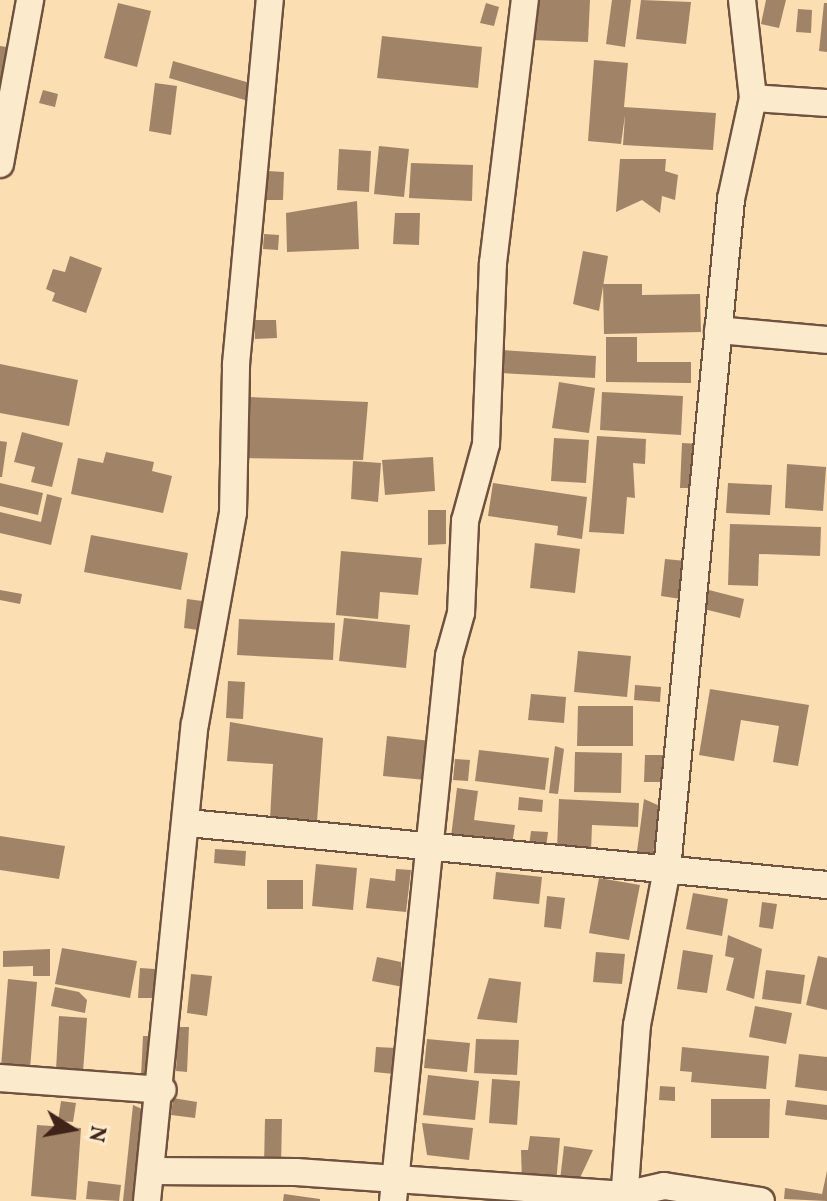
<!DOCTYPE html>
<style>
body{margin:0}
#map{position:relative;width:827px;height:1201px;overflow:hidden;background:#fbdeb1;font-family:Vollkorn,serif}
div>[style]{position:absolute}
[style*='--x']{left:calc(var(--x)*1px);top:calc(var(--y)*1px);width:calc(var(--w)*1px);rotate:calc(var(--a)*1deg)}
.building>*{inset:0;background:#a18468}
.roads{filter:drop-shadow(2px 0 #6f523f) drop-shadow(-2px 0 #6f523f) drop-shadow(0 2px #6f523f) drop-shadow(0 -2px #6f523f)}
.street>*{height:26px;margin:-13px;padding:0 13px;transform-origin:13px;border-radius:13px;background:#fceacc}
span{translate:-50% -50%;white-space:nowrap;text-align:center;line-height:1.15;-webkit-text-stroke:7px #fceacc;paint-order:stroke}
.north{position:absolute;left:32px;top:1089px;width:80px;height:80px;-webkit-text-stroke:6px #fceacc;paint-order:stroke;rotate:101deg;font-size:22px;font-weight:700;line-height:32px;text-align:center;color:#402319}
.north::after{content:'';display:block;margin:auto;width:28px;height:36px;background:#402319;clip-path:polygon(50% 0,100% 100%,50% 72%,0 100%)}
</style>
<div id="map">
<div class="building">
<div style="clip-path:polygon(533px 0,590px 0,588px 42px,531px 40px)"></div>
<div style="clip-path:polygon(612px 0,631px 0,625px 47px,606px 44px)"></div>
<div style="clip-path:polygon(641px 0,691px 2px,686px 44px,636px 39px)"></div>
<div style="clip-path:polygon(766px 0,786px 0,779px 28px,761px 24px)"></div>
<div style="clip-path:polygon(118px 3px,151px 11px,137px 67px,104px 58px)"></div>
<div style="clip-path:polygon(486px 3px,499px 7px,494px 26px,480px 23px)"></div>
<div style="clip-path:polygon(824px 3px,827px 3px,827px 52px,819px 51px)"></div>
<div style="clip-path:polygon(798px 9px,812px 10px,811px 33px,796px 32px)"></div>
<div style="clip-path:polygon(382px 36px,482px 47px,478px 88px,377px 78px)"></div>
<div style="clip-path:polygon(0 46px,14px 48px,9px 91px,0 90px)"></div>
<div style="clip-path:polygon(594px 60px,628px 63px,624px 107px,716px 113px,713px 150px,623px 145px,625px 115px,621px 144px,588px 141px)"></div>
<div style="clip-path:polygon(173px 61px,250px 83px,245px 100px,169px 78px)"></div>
<div style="clip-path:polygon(155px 83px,177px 86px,171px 135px,149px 131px)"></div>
<div style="clip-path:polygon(43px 90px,58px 94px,55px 107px,39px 103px)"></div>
<div style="clip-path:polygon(379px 146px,409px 149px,404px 197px,374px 194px)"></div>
<div style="clip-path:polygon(339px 149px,371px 151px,369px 192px,337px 190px)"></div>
<div style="clip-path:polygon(620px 159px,666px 159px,665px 171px,678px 175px,675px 200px,662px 196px,660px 213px,642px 200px,616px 212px)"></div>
<div style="clip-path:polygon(411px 163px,473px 165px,472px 201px,409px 198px)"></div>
<div style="clip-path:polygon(268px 171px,284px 172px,283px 200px,266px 200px)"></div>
<div style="clip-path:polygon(357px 201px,359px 249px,287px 252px,286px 213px)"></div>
<div style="clip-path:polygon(395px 213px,420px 213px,419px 245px,393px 244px)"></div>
<div style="clip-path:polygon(264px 234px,279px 235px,278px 250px,263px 249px)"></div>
<div style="clip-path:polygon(583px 251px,608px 256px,599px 311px,573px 304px)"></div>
<div style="clip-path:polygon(70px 256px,102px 268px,86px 313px,52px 301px,55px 293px,46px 289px,53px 269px,65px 272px)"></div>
<div style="clip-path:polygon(603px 284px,642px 284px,642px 295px,700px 294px,701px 332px,604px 334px)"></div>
<div style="clip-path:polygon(254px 320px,276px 320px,277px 338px,255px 339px)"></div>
<div style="clip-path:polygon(606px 337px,637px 337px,637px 362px,691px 362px,691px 383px,606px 382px)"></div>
<div style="clip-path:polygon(501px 350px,596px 356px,595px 378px,500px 373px)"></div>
<div style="clip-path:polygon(0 364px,78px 380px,69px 426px,0 413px)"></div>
<div style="clip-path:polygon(559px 382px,595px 388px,589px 433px,552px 428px)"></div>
<div style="clip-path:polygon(602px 392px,683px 396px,681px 435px,600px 430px)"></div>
<div style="clip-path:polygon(248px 397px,368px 402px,363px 460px,243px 458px)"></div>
<div style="clip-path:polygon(22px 432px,63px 443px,52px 487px,31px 482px,35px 467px,14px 462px)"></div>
<div style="clip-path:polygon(597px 436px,646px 439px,645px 464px,633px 463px,635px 498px,627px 497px,624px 534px,589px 532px)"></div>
<div style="clip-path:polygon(554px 438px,589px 440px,586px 483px,551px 481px)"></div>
<div style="clip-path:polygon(0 441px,7px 442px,2px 477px,0 477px)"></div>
<div style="clip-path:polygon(682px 443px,701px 444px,699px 488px,680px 488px)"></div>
<div style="clip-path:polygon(106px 452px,154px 462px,152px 471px,172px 476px,163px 513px,71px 494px,78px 458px,103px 463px)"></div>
<div style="clip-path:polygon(433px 457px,435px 491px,385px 495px,382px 460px)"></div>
<div style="clip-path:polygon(353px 461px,381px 463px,378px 502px,351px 499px)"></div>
<div style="clip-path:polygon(787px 464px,826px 467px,823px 511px,785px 508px)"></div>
<div style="clip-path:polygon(0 483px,43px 493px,38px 515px,0 506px)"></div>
<div style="clip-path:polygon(493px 483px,587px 497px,582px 539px,557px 535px,558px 526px,488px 516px)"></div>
<div style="clip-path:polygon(728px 483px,772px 485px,770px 515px,726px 513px)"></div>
<div style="clip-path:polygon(47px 494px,62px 498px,51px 545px,0 533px,0 512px,41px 522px)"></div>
<div style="clip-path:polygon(428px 510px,446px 510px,446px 544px,428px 545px)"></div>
<div style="clip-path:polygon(730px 524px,821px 527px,820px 556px,759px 554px,758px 586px,728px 585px)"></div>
<div style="clip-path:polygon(91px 535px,188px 553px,181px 590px,84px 572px)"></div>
<div style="clip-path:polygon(535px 543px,580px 549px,575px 593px,530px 588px)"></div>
<div style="clip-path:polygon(341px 551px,422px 558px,418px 595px,380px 592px,378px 619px,336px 615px)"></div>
<div style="clip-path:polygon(665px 559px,686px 561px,681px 599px,661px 596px)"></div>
<div style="clip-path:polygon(0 590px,22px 594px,20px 604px,0 600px)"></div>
<div style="clip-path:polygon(709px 590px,744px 599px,740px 618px,704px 609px)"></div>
<div style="clip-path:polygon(187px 599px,202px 601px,198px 630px,184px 628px)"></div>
<div style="clip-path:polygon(344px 618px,410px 625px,406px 668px,339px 661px)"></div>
<div style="clip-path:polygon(239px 619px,335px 623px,333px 660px,237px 655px)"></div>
<div style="clip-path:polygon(578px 651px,631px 656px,627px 697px,574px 692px)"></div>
<div style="clip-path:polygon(228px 681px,245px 682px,243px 719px,226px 718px)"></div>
<div style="clip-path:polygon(635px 685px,661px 687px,660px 702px,634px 700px)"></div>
<div style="clip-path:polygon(710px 689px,809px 705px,798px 766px,773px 762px,779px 726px,741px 720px,734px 761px,699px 755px)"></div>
<div style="clip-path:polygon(531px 694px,566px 697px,564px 723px,528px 720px)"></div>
<div style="clip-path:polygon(578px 706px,633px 706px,633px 746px,577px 746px)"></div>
<div style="clip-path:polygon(230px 722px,323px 738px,317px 822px,270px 819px,273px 764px,227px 761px)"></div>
<div style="clip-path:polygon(387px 736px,431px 741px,426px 780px,383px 776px)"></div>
<div style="clip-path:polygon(555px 746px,564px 749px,558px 794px,549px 793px)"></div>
<div style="clip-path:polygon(479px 750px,549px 758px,545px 790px,475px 781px)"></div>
<div style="clip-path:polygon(575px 752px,622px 753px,621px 793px,574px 792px)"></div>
<div style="clip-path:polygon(645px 755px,663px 755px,662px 782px,644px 782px)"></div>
<div style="clip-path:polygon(455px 759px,470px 760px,468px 781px,453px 780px)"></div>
<div style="clip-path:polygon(457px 788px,478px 791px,474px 820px,515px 825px,512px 845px,451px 837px)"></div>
<div style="clip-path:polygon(519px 797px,543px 800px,542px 812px,518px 810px)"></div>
<div style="clip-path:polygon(559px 799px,639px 803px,638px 827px,592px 825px,591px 851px,557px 849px)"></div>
<div style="clip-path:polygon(644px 799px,660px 806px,652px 861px,636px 859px)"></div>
<div style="clip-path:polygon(531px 831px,548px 832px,546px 848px,529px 846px)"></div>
<div style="clip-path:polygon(0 836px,65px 846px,59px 879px,0 870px)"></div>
<div style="clip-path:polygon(215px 849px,246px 851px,245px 866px,214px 863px)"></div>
<div style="clip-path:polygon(316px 864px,357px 868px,353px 910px,312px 906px)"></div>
<div style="clip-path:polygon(396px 869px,411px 870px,406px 912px,366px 908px,370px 878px,395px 881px)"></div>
<div style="clip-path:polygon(496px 872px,542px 877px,539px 904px,493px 899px)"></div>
<div style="clip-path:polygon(599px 878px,640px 885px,629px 940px,589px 933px)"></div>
<div style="clip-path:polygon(267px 880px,303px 880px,303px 909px,267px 909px)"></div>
<div style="clip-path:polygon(693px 893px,728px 899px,722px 936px,686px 929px)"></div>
<div style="clip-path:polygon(547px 896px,565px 898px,561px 929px,544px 927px)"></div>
<div style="clip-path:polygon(762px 902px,777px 904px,773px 929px,759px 927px)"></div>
<div style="clip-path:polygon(728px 935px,762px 949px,754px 999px,726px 990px,734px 958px,725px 956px)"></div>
<div style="clip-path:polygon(62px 948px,137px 961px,130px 998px,55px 984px)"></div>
<div style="clip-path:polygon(50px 949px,50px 976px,33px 976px,33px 966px,3px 967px,3px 951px)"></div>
<div style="clip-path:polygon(683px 950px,713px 955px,707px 993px,677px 989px)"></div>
<div style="clip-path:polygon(596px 952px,625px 954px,622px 984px,593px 982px)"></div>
<div style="clip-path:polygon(818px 956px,827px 958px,827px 1010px,806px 1005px)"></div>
<div style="clip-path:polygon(377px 957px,401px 962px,403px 987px,372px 981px)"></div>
<div style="clip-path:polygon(140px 968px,155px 969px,154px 998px,138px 998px)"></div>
<div style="clip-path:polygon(766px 970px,805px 975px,801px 1004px,762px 999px)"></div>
<div style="clip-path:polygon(191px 974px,212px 976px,207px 1016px,187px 1013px)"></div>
<div style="clip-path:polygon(489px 978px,521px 982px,517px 1023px,477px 1019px)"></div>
<div style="clip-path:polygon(8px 979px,37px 982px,30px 1069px,1px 1067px)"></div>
<div style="clip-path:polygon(55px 987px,79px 992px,87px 1000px,85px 1013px,51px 1006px)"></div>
<div style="clip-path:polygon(755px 1006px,792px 1013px,786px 1044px,749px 1037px)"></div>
<div style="clip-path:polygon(59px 1016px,87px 1018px,83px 1072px,56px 1070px)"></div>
<div style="clip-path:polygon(178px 1027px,189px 1027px,187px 1072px,176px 1071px)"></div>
<div style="clip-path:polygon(143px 1036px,154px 1036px,153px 1074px,141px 1077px)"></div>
<div style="clip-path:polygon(427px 1039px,470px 1043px,467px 1072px,424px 1068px)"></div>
<div style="clip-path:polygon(476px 1039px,519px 1040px,517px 1075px,474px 1073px)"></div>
<div style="clip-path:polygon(376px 1047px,396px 1048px,394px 1074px,374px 1072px)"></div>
<div style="clip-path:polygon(682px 1047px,769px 1056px,766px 1089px,691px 1082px,692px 1072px,680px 1071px)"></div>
<div style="clip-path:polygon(799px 1054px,827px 1057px,827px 1091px,795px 1087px)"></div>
<div style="clip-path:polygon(428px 1075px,479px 1081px,475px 1120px,423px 1115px)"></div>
<div style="clip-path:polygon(492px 1079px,520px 1081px,517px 1125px,489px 1123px)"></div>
<div style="clip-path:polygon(660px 1086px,675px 1087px,675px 1101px,659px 1100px)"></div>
<div style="clip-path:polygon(173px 1098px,197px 1102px,195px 1118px,171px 1115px)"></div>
<div style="clip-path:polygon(711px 1099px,770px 1099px,769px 1138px,711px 1138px)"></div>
<div style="clip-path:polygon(787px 1100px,827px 1105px,827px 1120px,785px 1115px)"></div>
<div style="clip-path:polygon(61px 1101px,76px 1103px,73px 1122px,58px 1121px)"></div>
<div style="clip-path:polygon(133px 1105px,142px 1109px,132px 1201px,123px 1201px)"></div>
<div style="clip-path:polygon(265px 1119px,282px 1119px,281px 1165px,264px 1165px)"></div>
<div style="clip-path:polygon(422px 1123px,473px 1128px,469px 1160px,427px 1155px)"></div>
<div style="clip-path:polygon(37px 1125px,81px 1128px,76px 1200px,31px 1196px)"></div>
<div style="clip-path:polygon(530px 1136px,560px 1138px,556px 1184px,522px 1182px,521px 1150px,528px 1150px)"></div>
<div style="clip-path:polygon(564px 1146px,593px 1150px,578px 1182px,560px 1180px)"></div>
<div style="clip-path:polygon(827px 1171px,827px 1201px,784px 1199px,785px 1188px,822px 1194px)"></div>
<div style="clip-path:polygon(88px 1181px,121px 1185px,119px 1201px,86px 1199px)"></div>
<div style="clip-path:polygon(284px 1194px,320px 1199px,320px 1201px,283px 1201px)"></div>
</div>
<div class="roads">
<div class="street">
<div style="--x:753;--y:98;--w:74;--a:3.9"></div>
<div style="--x:0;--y:164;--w:167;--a:-79.6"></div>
<div style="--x:718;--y:330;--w:109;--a:5.2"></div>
<div style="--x:188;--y:823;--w:642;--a:5.54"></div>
<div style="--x:0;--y:1078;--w:163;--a:4.2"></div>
<div style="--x:151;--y:1171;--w:145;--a:0.4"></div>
<div style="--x:296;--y:1172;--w:330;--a:4"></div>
<div style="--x:625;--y:1195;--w:40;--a:-13"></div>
<div style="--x:664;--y:1186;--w:98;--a:8.8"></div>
<div style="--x:147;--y:1201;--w:479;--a:-84.3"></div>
<div style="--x:195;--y:724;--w:215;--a:-79.8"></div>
<div style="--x:233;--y:512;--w:148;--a:-88.8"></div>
<div style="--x:236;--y:364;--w:366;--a:-84.7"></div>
<div style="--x:393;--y:1201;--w:548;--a:-84.13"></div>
<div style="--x:449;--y:656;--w:45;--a:-74.4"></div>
<div style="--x:461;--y:613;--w:92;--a:-87.5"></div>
<div style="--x:465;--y:521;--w:80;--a:-74.7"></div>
<div style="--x:486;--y:444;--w:181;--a:-87.8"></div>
<div style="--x:493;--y:263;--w:265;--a:-83.1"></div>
<div style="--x:624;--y:1201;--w:176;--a:-85.8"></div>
<div style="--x:637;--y:1025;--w:159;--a:-79.1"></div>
<div style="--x:667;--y:869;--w:673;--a:-84.54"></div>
<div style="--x:731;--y:199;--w:103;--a:-77.7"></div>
<div style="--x:753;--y:98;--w:99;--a:-96.4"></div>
</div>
</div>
<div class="north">N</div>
</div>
